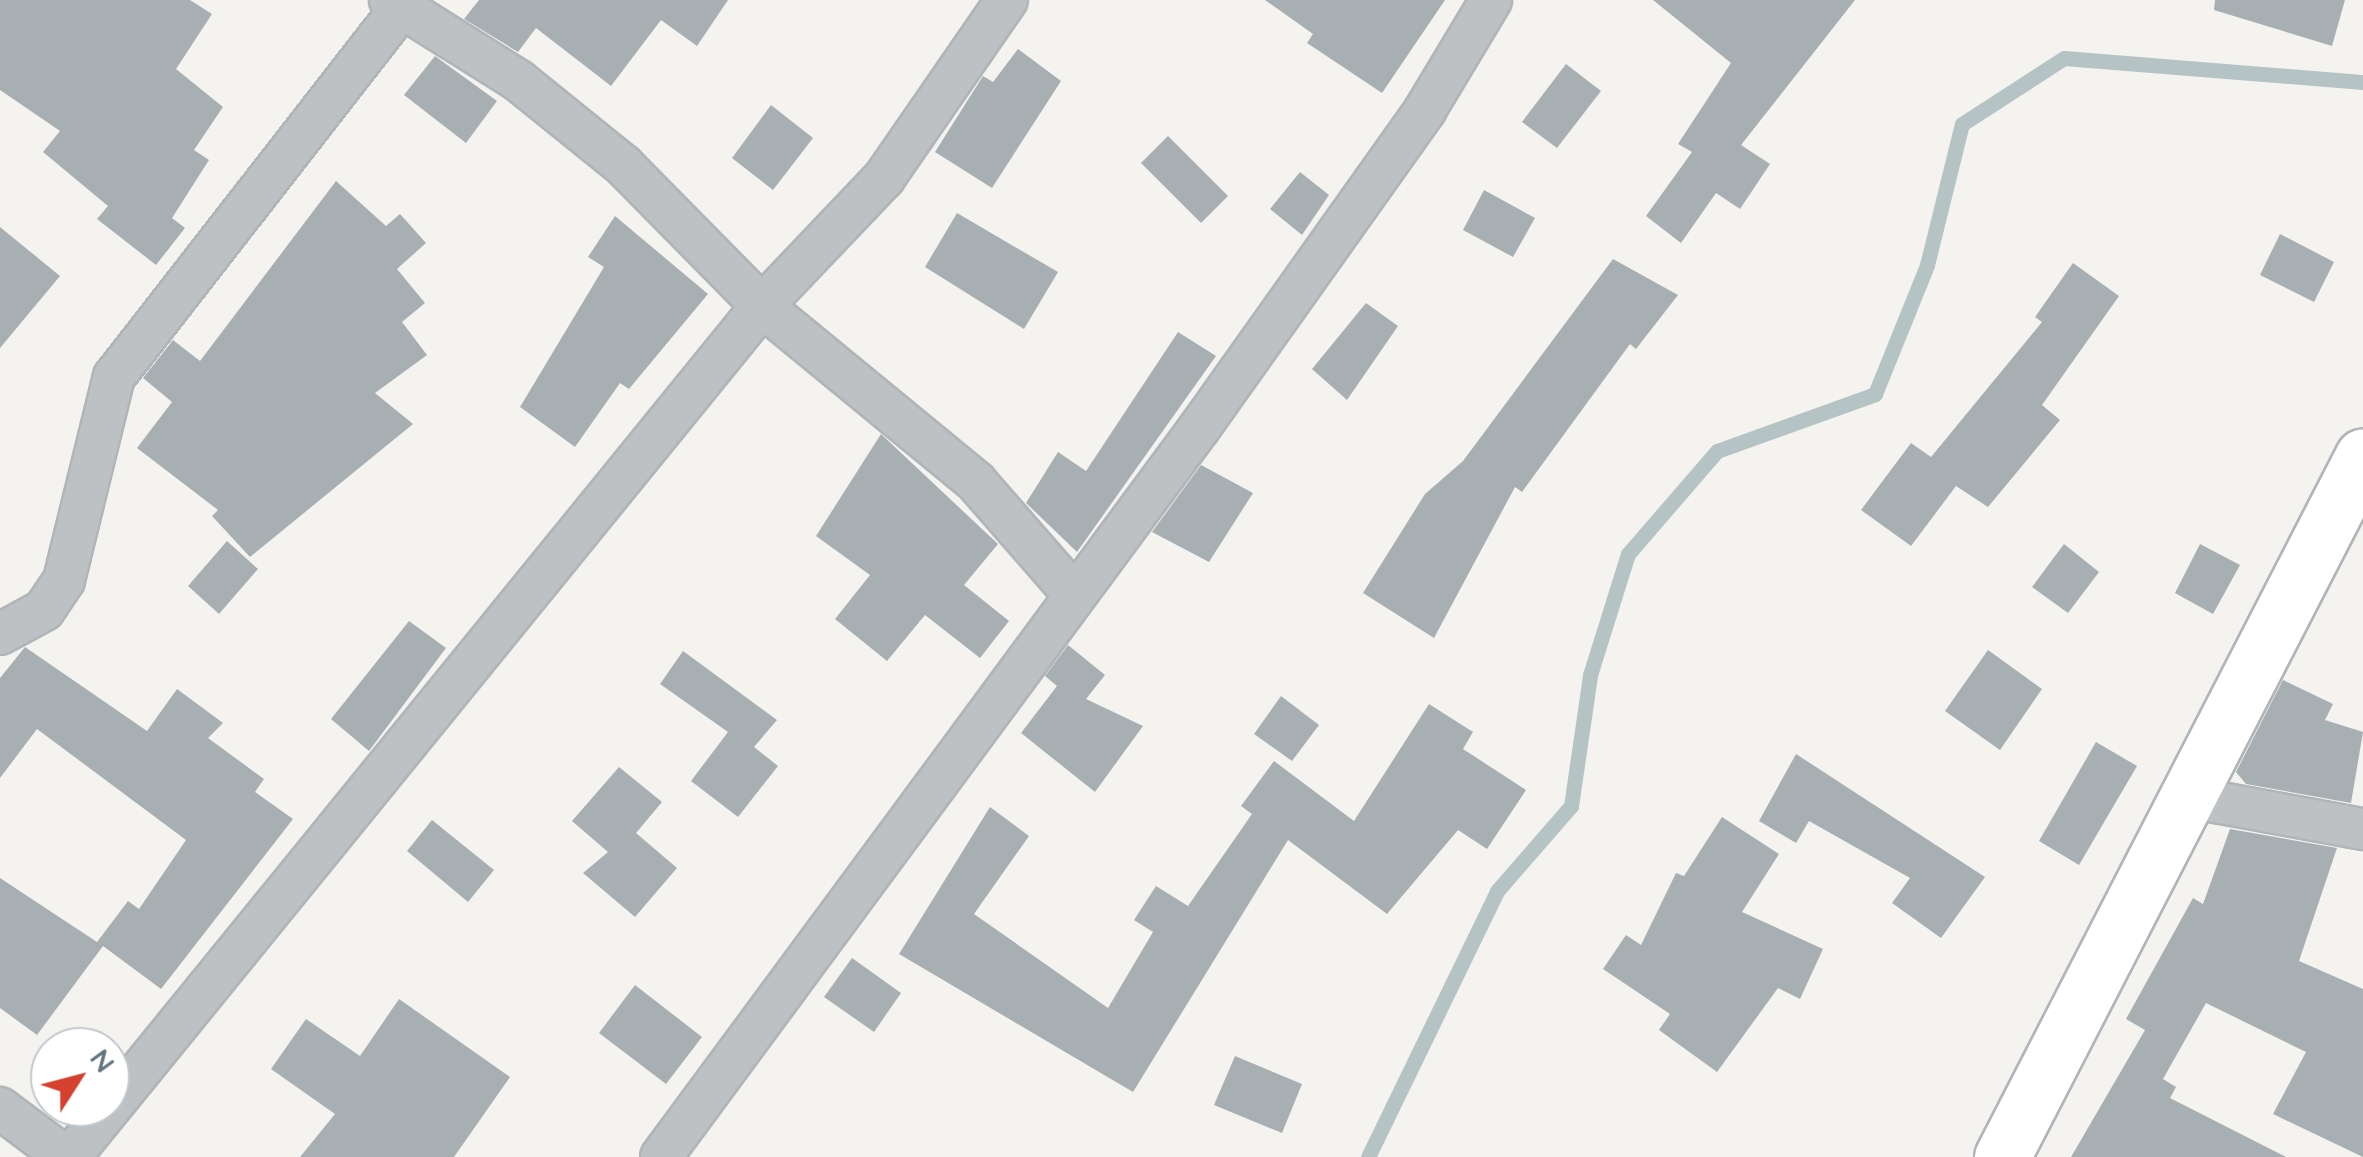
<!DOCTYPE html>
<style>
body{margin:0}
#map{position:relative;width:2363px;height:1157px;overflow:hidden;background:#f4f3f0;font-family:Quicksand,sans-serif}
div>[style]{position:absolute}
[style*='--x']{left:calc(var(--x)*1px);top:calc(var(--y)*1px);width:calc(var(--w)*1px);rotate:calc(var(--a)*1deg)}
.stream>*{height:15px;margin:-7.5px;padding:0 7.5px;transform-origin:7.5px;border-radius:7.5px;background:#b5c3c5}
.building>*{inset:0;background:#a7afb2}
.roads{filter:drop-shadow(2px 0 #b0b5b8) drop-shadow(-2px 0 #b0b5b8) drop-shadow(0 2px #b0b5b8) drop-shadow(0 -2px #b0b5b8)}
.minor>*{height:40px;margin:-20px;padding:0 20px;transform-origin:20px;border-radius:20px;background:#bdc1c4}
.secondary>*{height:55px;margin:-27.5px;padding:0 27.5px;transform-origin:27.5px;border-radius:27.5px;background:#fff}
span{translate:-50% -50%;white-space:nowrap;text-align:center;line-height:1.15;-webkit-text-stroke:10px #fff;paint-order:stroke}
.north{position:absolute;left:30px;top:1027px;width:100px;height:100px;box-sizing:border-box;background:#fff;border:2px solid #c1c8cc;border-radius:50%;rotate:54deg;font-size:28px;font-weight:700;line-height:40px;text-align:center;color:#65767f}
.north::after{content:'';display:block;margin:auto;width:35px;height:45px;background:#d6402e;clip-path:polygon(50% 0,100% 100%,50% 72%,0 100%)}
</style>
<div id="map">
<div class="stream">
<div style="--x:1368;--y:1157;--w:296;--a:-64.1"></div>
<div style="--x:1497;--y:891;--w:113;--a:-49"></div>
<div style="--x:1571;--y:806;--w:132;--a:-81.7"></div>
<div style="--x:1590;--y:675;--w:127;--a:-72.6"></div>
<div style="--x:1628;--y:554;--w:136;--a:-49.2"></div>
<div style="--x:1717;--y:451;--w:168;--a:-19.8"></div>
<div style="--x:1875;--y:394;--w:139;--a:-68"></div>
<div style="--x:1927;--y:265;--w:145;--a:-76.1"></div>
<div style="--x:1962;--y:124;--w:121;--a:-32.9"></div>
<div style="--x:2064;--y:58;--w:300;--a:4.6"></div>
</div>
<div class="building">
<div style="clip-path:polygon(0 0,190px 0,212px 14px,176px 69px,223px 107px,194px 150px,209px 160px,172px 218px,185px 228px,156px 265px,97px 219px,108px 206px,43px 152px,60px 131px,0 90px)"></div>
<div style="clip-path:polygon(479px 0,728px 0,697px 46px,661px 20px,611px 86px,536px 28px,518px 52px,464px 19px)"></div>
<div style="clip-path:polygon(1265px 0,1445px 0,1382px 93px,1307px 43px,1313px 34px)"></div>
<div style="clip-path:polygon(1653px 0,1855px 0,1741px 145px,1770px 164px,1740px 209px,1716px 193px,1681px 243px,1646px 216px,1692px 152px,1678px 144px,1731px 63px)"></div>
<div style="clip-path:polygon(2215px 0,2345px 0,2332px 46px,2214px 10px)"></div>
<div style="clip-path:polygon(1018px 49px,1061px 81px,992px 188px,935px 152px,983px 76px,993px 82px)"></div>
<div style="clip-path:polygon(435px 56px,497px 101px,466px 143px,404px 95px)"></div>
<div style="clip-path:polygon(1566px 64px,1601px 91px,1557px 148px,1522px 122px)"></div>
<div style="clip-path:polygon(771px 105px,813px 138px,773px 190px,732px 158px)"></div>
<div style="clip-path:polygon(1168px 136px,1228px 196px,1201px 223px,1141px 163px)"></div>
<div style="clip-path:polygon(1300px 172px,1329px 195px,1302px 235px,1270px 209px)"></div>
<div style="clip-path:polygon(336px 181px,386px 226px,400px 214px,426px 243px,397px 269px,425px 303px,402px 322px,427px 355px,375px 393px,413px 424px,250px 557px,212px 516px,218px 510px,137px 448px,172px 402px,143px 378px,173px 340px,200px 361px)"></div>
<div style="clip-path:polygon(1484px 190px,1535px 218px,1513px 257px,1463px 230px)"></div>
<div style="clip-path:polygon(957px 213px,1058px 272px,1024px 329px,925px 267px)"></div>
<div style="clip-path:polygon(615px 216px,708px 294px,629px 389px,620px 383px,575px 447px,520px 407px,604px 267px,588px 257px)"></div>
<div style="clip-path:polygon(0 227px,60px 276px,0 348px)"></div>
<div style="clip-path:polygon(2280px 234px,2334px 262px,2314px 302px,2260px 275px)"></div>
<div style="clip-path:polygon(1613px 259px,1678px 295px,1636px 349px,1630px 344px,1522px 492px,1515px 487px,1434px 638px,1363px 593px,1425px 494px,1463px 461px)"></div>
<div style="clip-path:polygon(2073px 263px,2119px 296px,2042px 405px,2060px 420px,1988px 507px,1956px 486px,1911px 546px,1861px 510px,1911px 443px,1931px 457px,2042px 322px,2035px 317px)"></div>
<div style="clip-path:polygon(1366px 303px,1398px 326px,1347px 400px,1312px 369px)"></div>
<div style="clip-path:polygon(1178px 332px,1216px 356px,1077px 552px,1026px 503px,1058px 452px,1086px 471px)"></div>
<div style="clip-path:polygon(881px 434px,998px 544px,964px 585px,1009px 621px,980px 658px,925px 615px,887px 661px,835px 619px,870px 575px,816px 536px)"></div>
<div style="clip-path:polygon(1201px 465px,1253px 493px,1209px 562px,1152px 532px)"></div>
<div style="clip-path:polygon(227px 541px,258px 569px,219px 614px,188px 586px)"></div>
<div style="clip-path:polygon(2064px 544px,2099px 572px,2068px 613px,2032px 587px)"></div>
<div style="clip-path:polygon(2200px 544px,2240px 565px,2213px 614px,2175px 593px)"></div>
<div style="clip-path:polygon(409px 621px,446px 648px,369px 751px,331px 719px)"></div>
<div style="clip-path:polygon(1068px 645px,1105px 675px,1086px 699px,1143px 726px,1095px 792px,1021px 733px,1057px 686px,1045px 676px)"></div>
<div style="clip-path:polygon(25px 647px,147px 731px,177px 689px,223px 723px,208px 738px,264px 779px,255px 792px,293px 819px,161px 989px,103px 946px,37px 1035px,0 1008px,0 878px,97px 942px,128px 901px,139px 909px,186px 840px,37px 729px,0 778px,0 678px)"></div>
<div style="clip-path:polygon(1988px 650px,2042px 689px,2000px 750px,1945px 711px)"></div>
<div style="clip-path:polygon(683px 651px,777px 720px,754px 747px,778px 766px,738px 817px,691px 781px,728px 732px,660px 684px)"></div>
<div style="clip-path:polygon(2283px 680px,2333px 704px,2325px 720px,2363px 732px,2351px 803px,2246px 784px,2236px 772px)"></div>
<div style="clip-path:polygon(1281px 696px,1319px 725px,1292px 761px,1254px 734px)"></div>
<div style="clip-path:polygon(1429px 704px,1473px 732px,1463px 749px,1526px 790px,1487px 849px,1458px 830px,1387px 914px,1288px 840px,1133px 1092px,899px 954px,990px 807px,1029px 836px,974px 914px,1108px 1008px,1153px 932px,1134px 920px,1156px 886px,1188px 906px,1252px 814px,1241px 806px,1274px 761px,1354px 821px)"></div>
<div style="clip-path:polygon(2096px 742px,2137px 766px,2079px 865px,2039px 841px)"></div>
<div style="clip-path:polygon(1796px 754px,1985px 877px,1941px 938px,1892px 903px,1910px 878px,1809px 821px,1796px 843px,1759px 821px)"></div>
<div style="clip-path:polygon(619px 767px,662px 802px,636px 833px,677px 868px,635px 917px,583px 873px,608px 852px,572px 821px)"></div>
<div style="clip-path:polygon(1722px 817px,1779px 854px,1742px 912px,1823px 949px,1800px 999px,1778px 988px,1717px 1072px,1659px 1030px,1670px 1014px,1603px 969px,1626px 935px,1641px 945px,1676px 873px,1684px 876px)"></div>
<div style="clip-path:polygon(432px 820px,494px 870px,468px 902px,407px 851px)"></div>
<div style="clip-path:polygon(2230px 829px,2337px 848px,2299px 961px,2363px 989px,2363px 1157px,2273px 1114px,2306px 1052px,2206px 1003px,2163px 1079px,2176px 1087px,2170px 1098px,2286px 1157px,2071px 1157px,2145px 1030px,2126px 1019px,2193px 898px,2203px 904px)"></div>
<div style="clip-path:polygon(852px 958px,901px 993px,874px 1032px,824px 997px)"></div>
<div style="clip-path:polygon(635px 985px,702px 1037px,666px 1084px,599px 1033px)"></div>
<div style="clip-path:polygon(399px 999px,510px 1077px,454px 1157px,300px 1157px,335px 1114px,271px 1069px,306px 1019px,360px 1056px)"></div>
<div style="clip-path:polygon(1235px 1056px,1302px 1084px,1282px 1133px,1214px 1105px)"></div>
</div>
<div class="roads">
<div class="minor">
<div style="--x:390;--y:0;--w:152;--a:32.1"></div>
<div style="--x:519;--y:81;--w:134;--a:38.9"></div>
<div style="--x:623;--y:165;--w:198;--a:45.4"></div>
<div style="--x:762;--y:306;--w:277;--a:39.4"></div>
<div style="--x:976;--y:482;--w:147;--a:48.9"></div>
<div style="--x:0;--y:634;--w:50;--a:-28.6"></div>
<div style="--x:44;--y:610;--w:36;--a:-56"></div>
<div style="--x:64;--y:580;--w:209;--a:-76.2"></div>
<div style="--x:114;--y:377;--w:478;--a:-52.1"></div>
<div style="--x:2188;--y:797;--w:178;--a:10.4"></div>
<div style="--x:0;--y:1108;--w:81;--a:37"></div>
<div style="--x:70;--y:1157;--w:1097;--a:-50.88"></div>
<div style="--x:762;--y:306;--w:177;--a:-46.4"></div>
<div style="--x:884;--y:178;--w:216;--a:-55.4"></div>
<div style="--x:661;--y:1157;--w:907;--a:-53.56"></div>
<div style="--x:1200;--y:427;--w:389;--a:-54.6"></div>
<div style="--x:1425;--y:110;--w:128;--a:-59"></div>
</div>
<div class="secondary">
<div style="--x:2002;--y:1157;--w:788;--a:-62.75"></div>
</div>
</div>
<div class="north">N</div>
</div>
